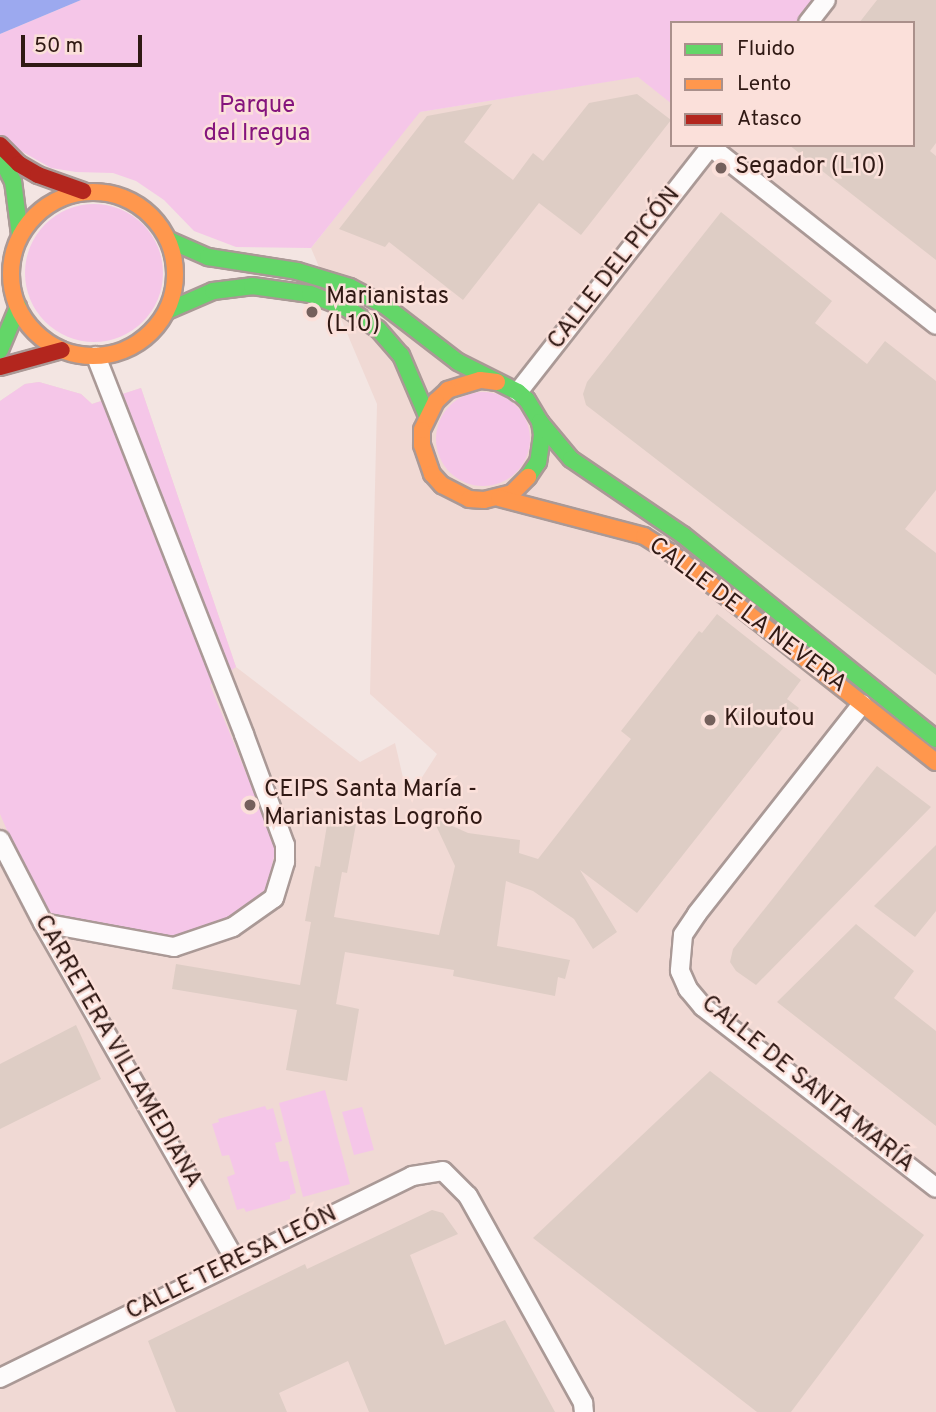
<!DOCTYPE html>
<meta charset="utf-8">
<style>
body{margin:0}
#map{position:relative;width:936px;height:1412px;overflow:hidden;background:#f3e5e2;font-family:Overpass,sans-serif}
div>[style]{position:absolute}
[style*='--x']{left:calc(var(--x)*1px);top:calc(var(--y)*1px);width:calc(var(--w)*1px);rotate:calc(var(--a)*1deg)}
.built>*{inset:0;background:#f0d9d4}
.green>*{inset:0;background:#f5c6e8}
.round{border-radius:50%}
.water>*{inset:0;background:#9ca9ef}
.building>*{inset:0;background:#decdc5}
.roads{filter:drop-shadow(2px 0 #aa9996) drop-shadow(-2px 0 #aa9996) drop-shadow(0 2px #aa9996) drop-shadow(0 -2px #aa9996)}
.street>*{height:18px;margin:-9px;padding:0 9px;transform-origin:9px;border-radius:9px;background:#fdfbfb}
.fast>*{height:16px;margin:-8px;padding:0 8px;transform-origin:8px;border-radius:8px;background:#63d668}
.slow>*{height:16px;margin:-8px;padding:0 8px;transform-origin:8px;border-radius:8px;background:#ff974d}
.slow>.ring{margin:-8px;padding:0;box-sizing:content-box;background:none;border:16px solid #ff974d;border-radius:50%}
.jam>*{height:16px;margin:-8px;padding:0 8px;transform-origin:8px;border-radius:8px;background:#b3261e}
.dots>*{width:19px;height:19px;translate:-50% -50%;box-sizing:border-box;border:4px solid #fbe0da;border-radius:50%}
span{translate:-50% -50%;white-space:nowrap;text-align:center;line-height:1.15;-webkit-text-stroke:5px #fbe0da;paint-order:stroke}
.park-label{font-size:24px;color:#85147d}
.poi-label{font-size:24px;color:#301914}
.left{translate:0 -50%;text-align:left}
.street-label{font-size:24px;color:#301914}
.legend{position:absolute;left:670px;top:21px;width:245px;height:126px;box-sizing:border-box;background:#fbe0da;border:2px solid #aa908b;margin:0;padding:9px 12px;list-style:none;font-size:21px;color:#301914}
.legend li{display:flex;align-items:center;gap:14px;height:35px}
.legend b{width:35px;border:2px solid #aa908b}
.scale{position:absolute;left:21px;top:35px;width:121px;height:32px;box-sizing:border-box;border:4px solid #301914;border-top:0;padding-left:9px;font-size:21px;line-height:24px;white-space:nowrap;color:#301914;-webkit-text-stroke:5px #fbe0da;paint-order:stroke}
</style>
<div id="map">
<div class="built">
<div style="clip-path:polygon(787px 0,936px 0,936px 1412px,0 1412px,0 401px,25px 384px,39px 382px,81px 394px,92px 404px,141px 388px,236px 667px,360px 762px,395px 743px,408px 799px,437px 754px,370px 694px,377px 404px,311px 248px,419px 112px,672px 71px,672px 145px,913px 145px,913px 23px,769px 23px)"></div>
</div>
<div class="green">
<div style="clip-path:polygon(81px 0,812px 0,795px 23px,672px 23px,672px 104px,638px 77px,420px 112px,311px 248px,236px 247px,194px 231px,164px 200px,136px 181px,113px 173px,76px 172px,51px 168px,0 139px,0 34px)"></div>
<div class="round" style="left:25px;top:204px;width:138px;height:138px"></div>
<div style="clip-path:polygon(39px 382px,81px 394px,92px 404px,141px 388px,236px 667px,210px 685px,276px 846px,267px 891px,255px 907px,241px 916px,178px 936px,145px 937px,56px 918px,37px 899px,0 814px,0 401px,25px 384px)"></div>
<div class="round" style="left:436px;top:392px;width:94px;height:94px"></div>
<div style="clip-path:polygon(325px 1090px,350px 1184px,303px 1197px,279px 1103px)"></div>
<div style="clip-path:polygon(265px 1106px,267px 1110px,273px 1108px,282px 1141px,275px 1143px,280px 1162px,288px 1161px,296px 1193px,290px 1195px,290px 1199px,246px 1212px,244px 1208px,237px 1210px,227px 1177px,235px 1174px,229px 1155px,222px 1156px,212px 1124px,219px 1122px,218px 1119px)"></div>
<div style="clip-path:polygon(362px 1107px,374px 1150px,354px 1155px,342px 1112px)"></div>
</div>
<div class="water">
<div style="clip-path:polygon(0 0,81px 0,0 34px)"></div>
</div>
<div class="building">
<div style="clip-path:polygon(877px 0,936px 0,936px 143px,930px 151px,936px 156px,936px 260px,789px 145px,913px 145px,913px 23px,859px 23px)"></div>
<div style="clip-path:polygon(637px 94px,671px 120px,581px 235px,539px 203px,463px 300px,389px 242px,385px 247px,339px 229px,427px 116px,492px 104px,464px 142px,513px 180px,533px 153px,543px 161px,589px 103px)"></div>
<div style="clip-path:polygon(721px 212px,832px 301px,815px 323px,867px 364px,885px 341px,936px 381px,936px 490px,905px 529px,936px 553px,936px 675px,586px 405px,583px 394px,587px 382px)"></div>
<div style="clip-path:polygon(717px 614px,801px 680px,787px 699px,799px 708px,637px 913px,580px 870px,617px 932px,593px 949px,574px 919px,533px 891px,506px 881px,497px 946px,570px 960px,565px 979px,558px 977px,555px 996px,453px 976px,454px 970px,345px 952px,336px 1004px,359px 1009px,347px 1081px,286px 1070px,297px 1010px,172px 989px,176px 964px,300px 985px,311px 922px,305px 921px,315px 866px,320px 867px,328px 819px,356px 824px,347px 873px,342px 872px,334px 917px,439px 935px,455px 866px,432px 817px,468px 833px,520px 840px,519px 853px,538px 859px,631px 739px,621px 731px,699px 631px,702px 633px)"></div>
<div style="clip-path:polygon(877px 766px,931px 807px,756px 985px,736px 971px,730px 962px,733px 949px)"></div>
<div style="clip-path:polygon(936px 845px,936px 911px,915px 937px,874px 906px)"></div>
<div style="clip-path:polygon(856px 924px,914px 971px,894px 998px,936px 1031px,936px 1126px,777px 1002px)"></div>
<div style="clip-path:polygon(76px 1025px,101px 1079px,0 1129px,0 1064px)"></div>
<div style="clip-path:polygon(710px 1071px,924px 1235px,791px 1412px,757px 1412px,533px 1238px)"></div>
<div style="clip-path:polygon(432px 1210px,443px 1213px,458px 1234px,410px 1255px,445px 1345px,505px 1320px,555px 1412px,369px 1412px,348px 1361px,279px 1393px,287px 1412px,176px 1412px,148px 1341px,305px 1264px,307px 1269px)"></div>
</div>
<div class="roads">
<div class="street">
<div style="--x:808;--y:23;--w:29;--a:-52"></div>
<div style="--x:711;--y:147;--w:287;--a:38.3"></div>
<div style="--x:518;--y:392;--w:314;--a:-51.9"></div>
<div style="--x:862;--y:704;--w:267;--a:128.2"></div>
<div style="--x:697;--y:914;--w:25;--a:124"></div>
<div style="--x:683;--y:935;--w:36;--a:95"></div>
<div style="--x:680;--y:971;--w:20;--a:66"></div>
<div style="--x:688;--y:989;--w:23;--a:50"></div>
<div style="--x:703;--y:1007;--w:295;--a:37.8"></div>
<div style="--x:0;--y:840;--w:93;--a:62.6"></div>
<div style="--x:43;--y:923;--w:389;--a:60.3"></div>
<div style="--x:43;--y:923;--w:133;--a:10.4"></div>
<div style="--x:174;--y:947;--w:62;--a:-18.7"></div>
<div style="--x:233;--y:927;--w:50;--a:-35.3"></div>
<div style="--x:274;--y:898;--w:38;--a:-73"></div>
<div style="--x:285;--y:862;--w:17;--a:-90"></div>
<div style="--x:285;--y:845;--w:118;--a:-110.3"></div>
<div style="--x:244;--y:734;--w:406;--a:-111.4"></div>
<div style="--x:0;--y:1378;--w:459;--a:-26.1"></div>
<div style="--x:412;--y:1176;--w:31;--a:-9"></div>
<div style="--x:443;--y:1171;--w:35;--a:45"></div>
<div style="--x:468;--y:1196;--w:237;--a:60.9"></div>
<div style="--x:583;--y:1403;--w:9;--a:84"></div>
</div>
<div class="fast">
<div style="--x:0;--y:156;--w:28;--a:63"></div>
<div style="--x:13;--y:181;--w:54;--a:82.6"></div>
<div style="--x:169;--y:240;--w:43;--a:23.6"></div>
<div style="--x:208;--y:257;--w:90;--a:8.9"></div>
<div style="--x:297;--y:271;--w:55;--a:16.8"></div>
<div style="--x:350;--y:287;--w:38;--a:28"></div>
<div style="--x:384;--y:305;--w:93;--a:37.6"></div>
<div style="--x:458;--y:362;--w:67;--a:26.6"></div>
<div style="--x:518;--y:392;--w:12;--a:42"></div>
<div style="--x:527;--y:400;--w:26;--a:59"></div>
<div style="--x:540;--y:422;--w:13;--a:81"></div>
<div style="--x:542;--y:435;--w:27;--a:98"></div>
<div style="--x:538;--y:462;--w:18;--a:124"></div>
<div style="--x:167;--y:311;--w:50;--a:-23.5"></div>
<div style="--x:213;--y:291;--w:39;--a:-7"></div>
<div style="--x:252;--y:286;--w:59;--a:7.9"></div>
<div style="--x:310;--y:294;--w:41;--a:21.5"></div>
<div style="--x:348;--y:309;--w:36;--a:34"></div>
<div style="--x:378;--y:329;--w:35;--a:49"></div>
<div style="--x:401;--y:355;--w:66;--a:66.9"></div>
<div style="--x:0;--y:350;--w:47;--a:-67.3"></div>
<div style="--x:540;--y:422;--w:48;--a:50"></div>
<div style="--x:571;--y:459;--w:135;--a:34.2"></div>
<div style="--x:683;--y:535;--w:325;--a:38.9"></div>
</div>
<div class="slow">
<div class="ring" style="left:11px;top:192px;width:148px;height:148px"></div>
<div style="--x:497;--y:382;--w:17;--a:-173"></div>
<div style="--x:480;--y:380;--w:34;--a:163"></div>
<div style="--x:448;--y:390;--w:16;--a:137"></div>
<div style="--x:436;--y:401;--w:32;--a:116"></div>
<div style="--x:422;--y:430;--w:15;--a:90"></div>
<div style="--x:422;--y:445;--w:31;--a:71"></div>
<div style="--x:432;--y:474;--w:15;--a:48"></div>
<div style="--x:442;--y:485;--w:30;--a:27"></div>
<div style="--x:469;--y:499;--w:15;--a:4"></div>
<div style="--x:484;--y:500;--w:29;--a:-14"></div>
<div style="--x:512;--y:493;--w:23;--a:-45"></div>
<div style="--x:499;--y:498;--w:150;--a:14.7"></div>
<div style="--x:644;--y:536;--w:31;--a:32"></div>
<div style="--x:670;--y:552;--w:339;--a:38.3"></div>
</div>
<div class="jam">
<div style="--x:0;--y:145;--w:27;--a:45"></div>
<div style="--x:19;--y:164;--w:22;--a:30"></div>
<div style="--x:38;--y:175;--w:48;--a:19.6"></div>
<div style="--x:0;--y:367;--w:64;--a:-15.3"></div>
</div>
</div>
<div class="dots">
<div style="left:721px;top:168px;background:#74605c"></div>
<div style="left:312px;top:312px;background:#74605c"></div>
<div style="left:710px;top:720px;background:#74605c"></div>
<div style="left:250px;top:805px;background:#74605c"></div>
</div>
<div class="park-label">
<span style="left:257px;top:121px">Parque<br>del Iregua</span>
</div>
<div class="poi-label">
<span class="left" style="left:735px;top:168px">Segador (L10)</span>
<span class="left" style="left:326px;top:312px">Marianistas<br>(L10)</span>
<span class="left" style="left:724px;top:720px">Kiloutou</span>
<span class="left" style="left:264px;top:805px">CEIPS Santa María -<br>Marianistas Logroño</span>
</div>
<div class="street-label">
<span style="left:615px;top:269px;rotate:-52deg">CALLE DEL PICÓN</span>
<span style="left:747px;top:616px;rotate:37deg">CALLE DE LA NEVERA</span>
<span style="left:117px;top:1052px;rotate:60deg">CARRETERA VILLAMEDIANA</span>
<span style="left:807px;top:1085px;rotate:39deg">CALLE DE SANTA MARÍA</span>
<span style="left:232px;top:1264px;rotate:-26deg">CALLE TERESA LEÓN</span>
</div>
<ul class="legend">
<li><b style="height:9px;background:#63d668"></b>Fluido</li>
<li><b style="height:9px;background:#ff974d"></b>Lento</li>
<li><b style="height:9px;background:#b3261e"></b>Atasco</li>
</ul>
<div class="scale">50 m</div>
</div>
